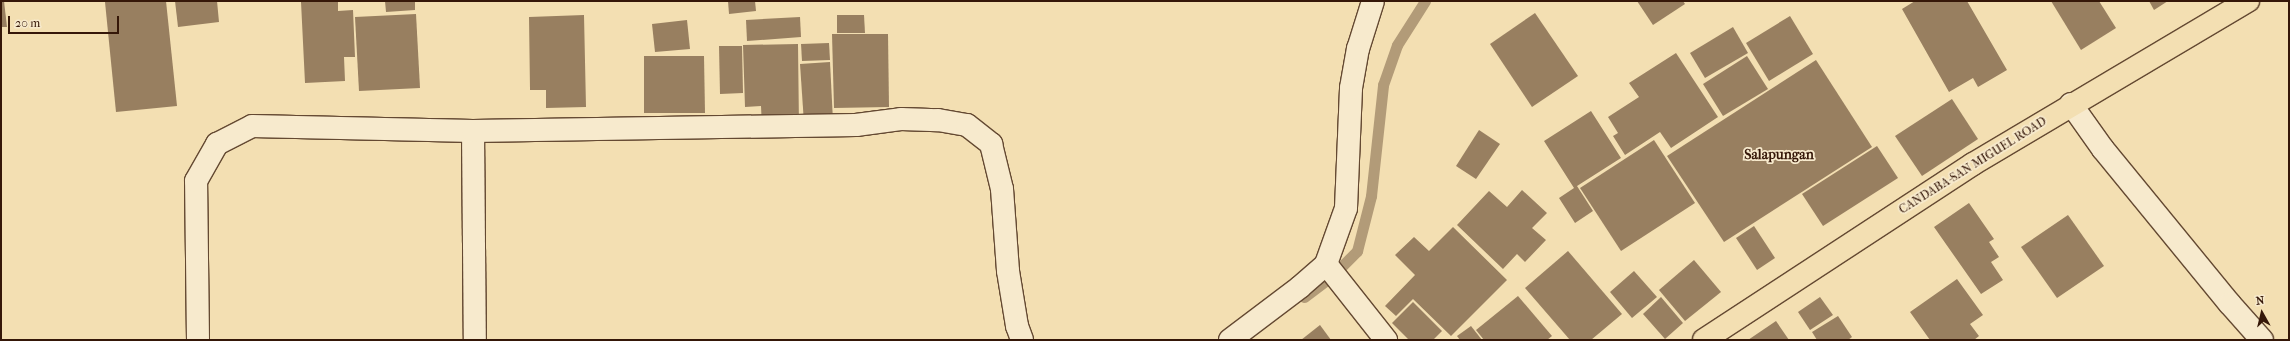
<!DOCTYPE html>
<style>
body{margin:0}
#map{position:relative;width:2290px;height:341px;overflow:hidden;background:#f3dfb2;font-family:"IM FELL French Canon",serif}
div>[style]{position:absolute}
[style*='--x']{left:calc(var(--x)*1px);top:calc(var(--y)*1px);width:calc(var(--w)*1px);rotate:calc(var(--a)*1deg)}
.stream>*{height:11px;margin:-5.5px;padding:0 5.5px;transform-origin:5.5px;border-radius:5.5px;background:#b29b78}
.building>*{inset:0;background:#987f60}
.roads{filter:drop-shadow(1px 0 #644932) drop-shadow(-1px 0 #644932) drop-shadow(0 1px #644932) drop-shadow(0 -1px #644932)}
.minor>*{height:22px;margin:-11px;padding:0 11px;transform-origin:11px;border-radius:11px;background:#f7eacd}
.major>*{height:22px;margin:-11px;padding:0 11px;transform-origin:11px;border-radius:11px;background:#f3dfb2}
span{translate:-50% -50%;white-space:nowrap;text-align:center;line-height:1.15;-webkit-text-stroke:3.5px #f7eacd;paint-order:stroke}
.street-label{font-size:12px;color:#351708}
.quarter-label{font-size:14px;color:#351708;font-weight:700}
.frame{position:absolute;inset:0;border:2px solid #351708;pointer-events:none}
.north{position:absolute;left:2242px;top:293px;width:40px;height:40px;-webkit-text-stroke:3px #f7eacd;paint-order:stroke;rotate:352deg;font-size:11px;font-weight:700;line-height:16px;text-align:center;color:#351708}
.north::after{content:'';display:block;margin:auto;width:14px;height:18px;background:#351708;clip-path:polygon(50% 0,100% 100%,50% 72%,0 100%)}
.scale{position:absolute;left:8px;top:16px;width:111px;height:18px;box-sizing:border-box;border:2px solid #351708;border-top:0;padding-left:5px;font-size:12px;line-height:14px;white-space:nowrap;color:#351708;-webkit-text-stroke:3px #f7eacd;paint-order:stroke}
</style>
<div id="map">
<div class="stream">
<div style="--x:1304;--y:297;--w:34;--a:-37"></div>
<div style="--x:1331;--y:277;--w:37;--a:-45"></div>
<div style="--x:1357;--y:251;--w:57;--a:-75.7"></div>
<div style="--x:1371;--y:196;--w:112;--a:-83.8"></div>
<div style="--x:1383;--y:85;--w:42;--a:-70.7"></div>
<div style="--x:1397;--y:45;--w:52;--a:-57.5"></div>
</div>
<div class="building">
<div style="clip-path:polygon(1px 1px,4px 1px,7px 27px,1px 27px)"></div>
<div style="clip-path:polygon(166px 1px,177px 106px,116px 112px,105px 2px)"></div>
<div style="clip-path:polygon(175px 1px,217px 1px,219px 22px,178px 27px)"></div>
<div style="clip-path:polygon(338px 1px,338px 11px,353px 10px,355px 57px,344px 57px,345px 81px,305px 83px,301px 2px)"></div>
<div style="clip-path:polygon(385px 1px,415px 1px,415px 10px,386px 12px)"></div>
<div style="clip-path:polygon(728px 1px,755px 1px,756px 11px,729px 14px)"></div>
<div style="clip-path:polygon(1637px 1px,1683px 1px,1685px 4px,1653px 25px)"></div>
<div style="clip-path:polygon(1915px 1px,1967px 1px,2007px 70px,1978px 87px,1973px 78px,1949px 92px,1902px 9px)"></div>
<div style="clip-path:polygon(2051px 1px,2099px 1px,2116px 28px,2081px 50px)"></div>
<div style="clip-path:polygon(2149px 1px,2168px 1px,2154px 10px)"></div>
<div style="clip-path:polygon(1535px 13px,1578px 76px,1532px 107px,1490px 44px)"></div>
<div style="clip-path:polygon(416px 14px,420px 88px,359px 91px,355px 17px)"></div>
<div style="clip-path:polygon(584px 15px,586px 107px,546px 108px,546px 90px,530px 90px,529px 17px)"></div>
<div style="clip-path:polygon(837px 15px,864px 15px,865px 33px,837px 33px)"></div>
<div style="clip-path:polygon(1790px 16px,1813px 54px,1769px 81px,1746px 43px)"></div>
<div style="clip-path:polygon(800px 17px,801px 37px,747px 41px,746px 20px)"></div>
<div style="clip-path:polygon(687px 20px,690px 49px,655px 52px,652px 24px)"></div>
<div style="clip-path:polygon(1733px 27px,1748px 53px,1705px 78px,1690px 53px)"></div>
<div style="clip-path:polygon(832px 34px,888px 34px,889px 107px,834px 108px)"></div>
<div style="clip-path:polygon(829px 43px,830px 60px,802px 61px,801px 44px)"></div>
<div style="clip-path:polygon(798px 44px,799px 127px,762px 128px,761px 106px,745px 107px,743px 45px)"></div>
<div style="clip-path:polygon(719px 46px,742px 46px,743px 93px,720px 94px)"></div>
<div style="clip-path:polygon(1676px 53px,1718px 117px,1671px 148px,1660px 132px,1625px 155px,1613px 136px,1618px 133px,1608px 117px,1639px 97px,1629px 83px)"></div>
<div style="clip-path:polygon(644px 56px,704px 56px,705px 113px,644px 113px)"></div>
<div style="clip-path:polygon(1747px 56px,1768px 89px,1723px 116px,1703px 84px)"></div>
<div style="clip-path:polygon(1816px 60px,1872px 147px,1724px 242px,1667px 156px)"></div>
<div style="clip-path:polygon(830px 62px,833px 121px,804px 123px,800px 64px)"></div>
<div style="clip-path:polygon(1952px 99px,1978px 139px,1922px 176px,1895px 136px)"></div>
<div style="clip-path:polygon(1591px 111px,1621px 158px,1577px 186px,1593px 211px,1575px 223px,1559px 198px,1574px 188px,1544px 141px)"></div>
<div style="clip-path:polygon(1479px 130px,1500px 144px,1476px 179px,1456px 166px)"></div>
<div style="clip-path:polygon(1654px 140px,1695px 203px,1621px 251px,1580px 188px)"></div>
<div style="clip-path:polygon(1877px 146px,1898px 178px,1823px 226px,1802px 194px)"></div>
<div style="clip-path:polygon(1522px 190px,1547px 213px,1532px 228px,1546px 240px,1525px 262px,1517px 254px,1503px 269px,1457px 225px,1489px 191px,1507px 207px)"></div>
<div style="clip-path:polygon(1969px 203px,1994px 239px,1989px 242px,1999px 257px,1991px 262px,2003px 280px,1981px 294px,1934px 227px)"></div>
<div style="clip-path:polygon(2068px 215px,2104px 266px,2057px 298px,2021px 247px)"></div>
<div style="clip-path:polygon(1754px 226px,1775px 258px,1757px 270px,1736px 238px)"></div>
<div style="clip-path:polygon(1453px 227px,1507px 280px,1451px 336px,1413px 299px,1396px 316px,1385px 306px,1415px 275px,1395px 255px,1414px 237px,1429px 251px)"></div>
<div style="clip-path:polygon(1568px 251px,1622px 314px,1591px 340px,1570px 340px,1525px 288px)"></div>
<div style="clip-path:polygon(1694px 260px,1721px 292px,1685px 321px,1659px 290px)"></div>
<div style="clip-path:polygon(1634px 271px,1657px 297px,1632px 318px,1610px 292px)"></div>
<div style="clip-path:polygon(1957px 279px,1983px 315px,1970px 324px,1979px 336px,1974px 340px,1930px 340px,1910px 312px)"></div>
<div style="clip-path:polygon(1518px 296px,1552px 336px,1547px 340px,1484px 340px,1476px 330px)"></div>
<div style="clip-path:polygon(1661px 297px,1683px 323px,1665px 339px,1643px 314px)"></div>
<div style="clip-path:polygon(1820px 297px,1833px 315px,1810px 330px,1798px 312px)"></div>
<div style="clip-path:polygon(1413px 302px,1442px 331px,1433px 340px,1409px 340px,1392px 323px)"></div>
<div style="clip-path:polygon(1838px 316px,1852px 337px,1848px 340px,1817px 340px,1812px 332px)"></div>
<div style="clip-path:polygon(1776px 321px,1789px 340px,1748px 340px)"></div>
<div style="clip-path:polygon(1320px 325px,1331px 340px,1301px 340px)"></div>
<div style="clip-path:polygon(1471px 326px,1482px 340px,1460px 340px,1457px 336px)"></div>
</div>
<div class="roads">
<div class="minor">
<div style="--x:2071;--y:104;--w:55;--a:54.6"></div>
<div style="--x:2103;--y:149;--w:200;--a:50.7"></div>
<div style="--x:2230;--y:304;--w:48;--a:48.4"></div>
<div style="--x:473;--y:131;--w:209;--a:89.5"></div>
<div style="--x:1326;--y:264;--w:97;--a:51.7"></div>
<div style="--x:198;--y:340;--w:159;--a:-90.7"></div>
<div style="--x:196;--y:181;--w:43;--a:-60.4"></div>
<div style="--x:217;--y:144;--w:39;--a:-27"></div>
<div style="--x:252;--y:126;--w:221;--a:1.3"></div>
<div style="--x:473;--y:131;--w:383;--a:-0.9"></div>
<div style="--x:856;--y:125;--w:45;--a:-7.6"></div>
<div style="--x:901;--y:119;--w:37;--a:2"></div>
<div style="--x:938;--y:120;--w:29;--a:10"></div>
<div style="--x:967;--y:125;--w:31;--a:38"></div>
<div style="--x:991;--y:144;--w:46;--a:76.3"></div>
<div style="--x:1002;--y:189;--w:82;--a:85.8"></div>
<div style="--x:1008;--y:271;--w:56;--a:80.7"></div>
<div style="--x:1017;--y:326;--w:15;--a:70"></div>
<div style="--x:1230;--y:340;--w:88;--a:-37.1"></div>
<div style="--x:1300;--y:287;--w:35;--a:-41"></div>
<div style="--x:1326;--y:264;--w:59;--a:-70.3"></div>
<div style="--x:1346;--y:208;--w:120;--a:-87.6"></div>
<div style="--x:1351;--y:88;--w:40;--a:-80"></div>
<div style="--x:1358;--y:49;--w:50;--a:-72.6"></div>
</div>
<div class="major">
<div style="--x:1704;--y:340;--w:321;--a:-33.2"></div>
<div style="--x:1973;--y:164;--w:320;--a:-30.7"></div>
</div>
</div>
<div class="street-label">
<span style="left:1973px;top:166px;rotate:-32deg">CANDABA-SAN MIGUEL ROAD</span>
</div>
<div class="quarter-label">
<span style="left:1779px;top:155px">Salapungan</span>
</div>
<div class="frame"></div>
<div class="north">N</div>
<div class="scale">20 m</div>
</div>
